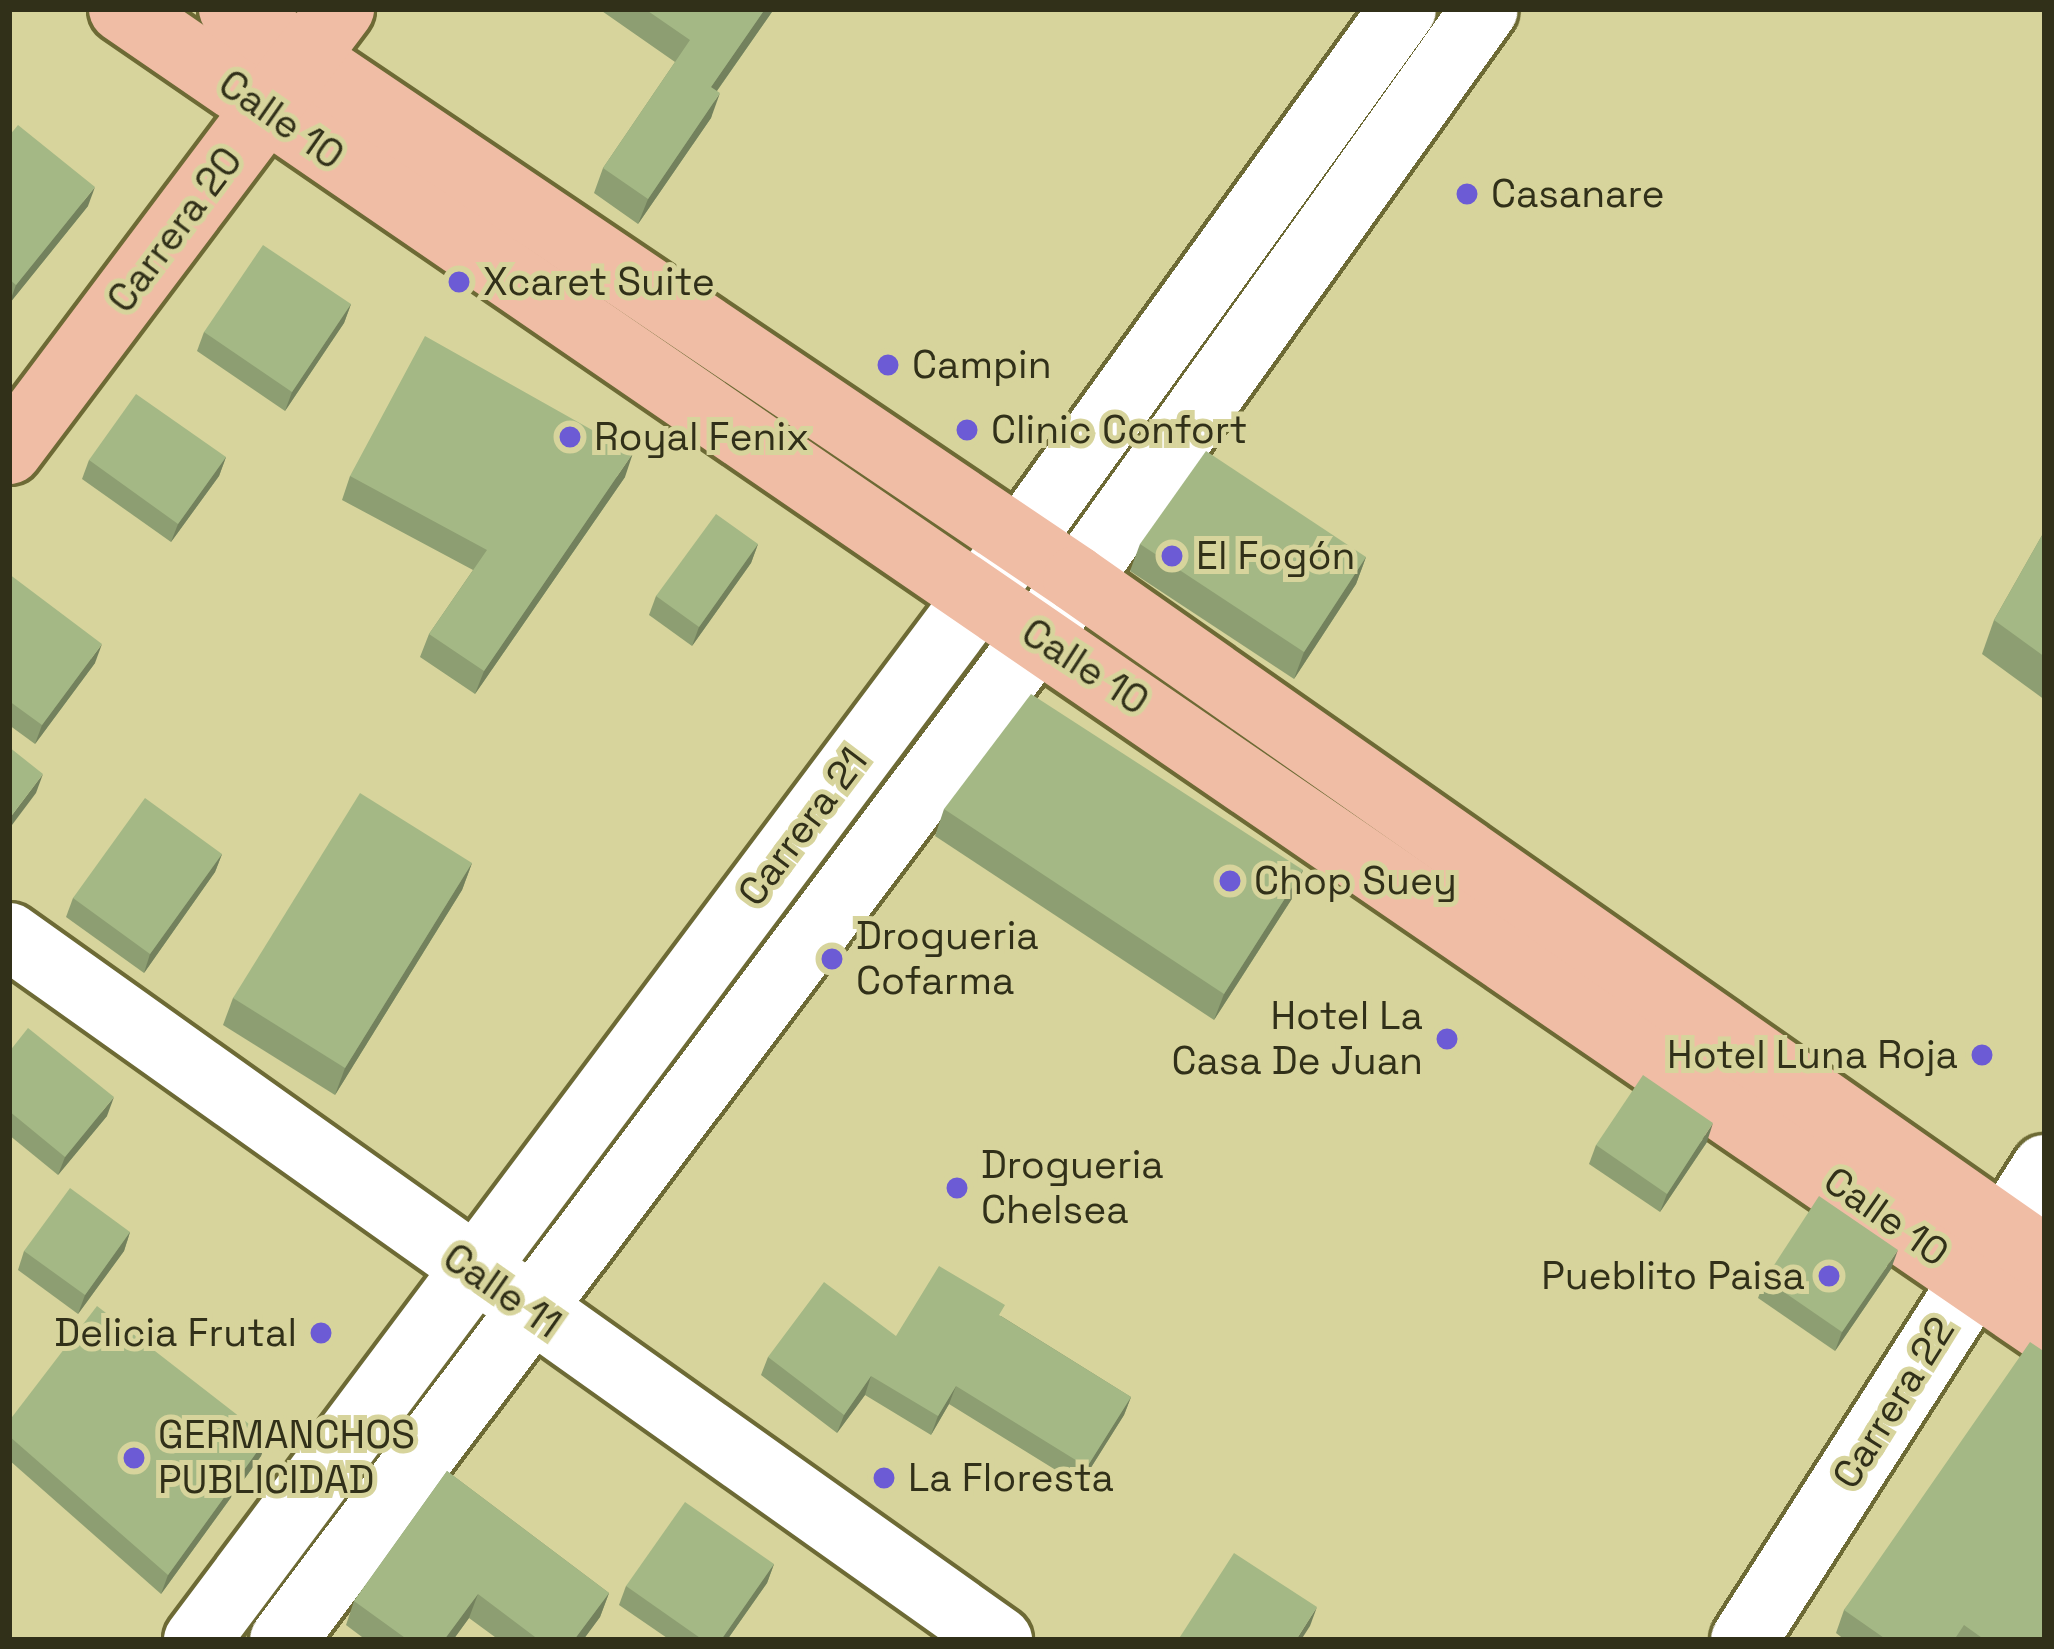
<!DOCTYPE html>
<meta charset="utf-8">
<style>
body{margin:0}
#map{position:relative;width:2054px;height:1649px;overflow:hidden;background:#d7d49c;font-family:"Space Grotesk",sans-serif}
div>[style]{position:absolute}
[style*='--x']{left:calc(var(--x)*1px);top:calc(var(--y)*1px);width:calc(var(--w)*1px);rotate:calc(var(--a)*1deg)}
.roads{filter:drop-shadow(3px 0 #6d6a35) drop-shadow(-3px 0 #6d6a35) drop-shadow(0 3px #6d6a35) drop-shadow(0 -3px #6d6a35)}
.minor>*{height:66px;margin:-33px;padding:0 33px;transform-origin:33px;border-radius:33px;background:#fff}
.major>*{height:66px;margin:-33px;padding:0 33px;transform-origin:33px;border-radius:33px;background:#f0bda5}
.wall>*{inset:0;background:#8d9e72}
.shaded-wall>*{inset:0;background:#73815d}
.building>*{inset:0;background:#a4b885}
.dots>*{width:33px;height:33px;translate:-50% -50%;box-sizing:border-box;border:6px solid #d7d49c;border-radius:50%}
span{translate:-50% -50%;white-space:nowrap;text-align:center;line-height:1.15;-webkit-text-stroke:10px #d7d49c;paint-order:stroke}
.street-label{font-size:39px;color:#313019}
.poi-label{font-size:39px;color:#313019}
.left{translate:0 -50%;text-align:left}
.right{translate:-100% -50%;text-align:right}
.frame{position:absolute;inset:0;border:12px solid #313019;pointer-events:none}
</style>
<div id="map">
<div class="roads">
<div class="minor">
<div style="--x:9;--y:936;--w:1215;--a:35.42"></div>
<div style="--x:197;--y:1640;--w:1372;--a:-53.18"></div>
<div style="--x:1019;--y:542;--w:657;--a:-54.23"></div>
<div style="--x:283;--y:1640;--w:1260;--a:-53.07"></div>
<div style="--x:1040;--y:633;--w:766;--a:-54.51"></div>
<div style="--x:1744;--y:1640;--w:560;--a:-57.47"></div>
</div>
<div class="major">
<div style="--x:122;--y:9;--w:2332;--a:34.47"></div>
<div style="--x:232;--y:9;--w:1018;--a:34.03"></div>
<div style="--x:1076;--y:579;--w:1184;--a:35.06"></div>
<div style="--x:9;--y:451;--w:553;--a:-53.09"></div>
</div>
</div>
<div class="wall">
<div style="clip-path:polygon(599px 9px,774px 9px,717px 91px,711px 118px,638px 224px,594px 193px,603px 168px,675px 62px)"></div>
<div style="clip-path:polygon(9px 136px,88px 206px,9px 304px)"></div>
<div style="clip-path:polygon(351px 304px,344px 323px,285px 411px,197px 351px,204px 332px)"></div>
<div style="clip-path:polygon(226px 457px,219px 476px,171px 542px,82px 479px,89px 460px)"></div>
<div style="clip-path:polygon(350px 476px,625px 477px,475px 694px,420px 657px,429px 634px,473px 570px,342px 500px)"></div>
<div style="clip-path:polygon(2045px 530px,2045px 700px,1982px 654px,1994px 620px)"></div>
<div style="clip-path:polygon(758px 544px,751px 563px,692px 646px,649px 615px,656px 596px)"></div>
<div style="clip-path:polygon(1140px 544px,1366px 557px,1356px 584px,1294px 679px,1130px 571px)"></div>
<div style="clip-path:polygon(9px 574px,95px 663px,35px 744px,9px 725px)"></div>
<div style="clip-path:polygon(944px 809px,1303px 870px,1293px 897px,1214px 1020px,935px 836px)"></div>
<div style="clip-path:polygon(222px 854px,215px 872px,144px 973px,66px 917px,73px 898px)"></div>
<div style="clip-path:polygon(472px 863px,462px 890px,335px 1095px,223px 1025px,233px 998px)"></div>
<div style="clip-path:polygon(9px 1052px,107px 1116px,58px 1175px,9px 1135px)"></div>
<div style="clip-path:polygon(1707px 1142px,1660px 1212px,1589px 1164px,1596px 1145px)"></div>
<div style="clip-path:polygon(130px 1232px,124px 1251px,78px 1314px,18px 1270px,24px 1251px)"></div>
<div style="clip-path:polygon(1891px 1269px,1835px 1351px,1758px 1298px,1765px 1279px)"></div>
<div style="clip-path:polygon(1001px 1316px,1131px 1397px,1124px 1415px,1080px 1485px,949px 1404px,931px 1435px,865px 1395px,837px 1433px,761px 1375px,768px 1357px,896px 1336px)"></div>
<div style="clip-path:polygon(2045px 1352px,2045px 1640px,1845px 1640px,1836px 1633px,1844px 1610px)"></div>
<div style="clip-path:polygon(9px 1421px,267px 1438px,261px 1456px,161px 1594px,9px 1460px)"></div>
<div style="clip-path:polygon(447px 1471px,609px 1593px,600px 1617px,583px 1640px,499px 1640px,469px 1618px,453px 1640px,366px 1640px,346px 1625px,354px 1601px)"></div>
<div style="clip-path:polygon(774px 1564px,767px 1583px,727px 1640px,670px 1640px,619px 1605px,626px 1586px)"></div>
</div>
<div class="shaded-wall">
<div style="clip-path:polygon(765px 9px,774px 9px,702px 112px,711px 87px)"></div>
<div style="clip-path:polygon(720px 93px,711px 118px,638px 224px,648px 199px)"></div>
<div style="clip-path:polygon(95px 187px,88px 206px,9px 304px,16px 285px)"></div>
<div style="clip-path:polygon(351px 304px,344px 323px,285px 411px,292px 392px)"></div>
<div style="clip-path:polygon(633px 453px,625px 477px,475px 694px,484px 671px)"></div>
<div style="clip-path:polygon(226px 457px,219px 476px,171px 542px,178px 524px)"></div>
<div style="clip-path:polygon(758px 544px,751px 563px,692px 646px,699px 627px)"></div>
<div style="clip-path:polygon(1366px 557px,1356px 584px,1294px 679px,1304px 652px)"></div>
<div style="clip-path:polygon(102px 644px,95px 663px,35px 744px,42px 725px)"></div>
<div style="clip-path:polygon(43px 774px,36px 793px,9px 829px,9px 819px)"></div>
<div style="clip-path:polygon(222px 854px,215px 872px,144px 973px,150px 954px)"></div>
<div style="clip-path:polygon(472px 863px,462px 890px,335px 1095px,345px 1068px)"></div>
<div style="clip-path:polygon(1303px 870px,1293px 897px,1214px 1020px,1224px 994px)"></div>
<div style="clip-path:polygon(114px 1097px,107px 1116px,58px 1175px,65px 1157px)"></div>
<div style="clip-path:polygon(1713px 1123px,1707px 1142px,1660px 1212px,1667px 1194px)"></div>
<div style="clip-path:polygon(130px 1232px,124px 1251px,78px 1314px,85px 1295px)"></div>
<div style="clip-path:polygon(1898px 1250px,1891px 1269px,1835px 1351px,1842px 1332px)"></div>
<div style="clip-path:polygon(871px 1376px,865px 1395px,837px 1433px,844px 1415px)"></div>
<div style="clip-path:polygon(956px 1386px,949px 1404px,931px 1435px,938px 1416px)"></div>
<div style="clip-path:polygon(1131px 1397px,1124px 1415px,1080px 1485px,1087px 1467px)"></div>
<div style="clip-path:polygon(267px 1438px,261px 1456px,161px 1594px,168px 1575px)"></div>
<div style="clip-path:polygon(774px 1564px,767px 1583px,727px 1640px,721px 1640px)"></div>
<div style="clip-path:polygon(609px 1593px,600px 1617px,583px 1640px,574px 1640px)"></div>
<div style="clip-path:polygon(478px 1594px,469px 1618px,453px 1640px,444px 1640px)"></div>
<div style="clip-path:polygon(1317px 1607px,1310px 1626px,1301px 1640px,1296px 1640px)"></div>
</div>
<div class="building">
<div style="clip-path:polygon(645px 9px,765px 9px,711px 87px,720px 93px,648px 199px,603px 168px,690px 40px)"></div>
<div style="clip-path:polygon(18px 125px,95px 187px,16px 285px,9px 279px,9px 136px)"></div>
<div style="clip-path:polygon(263px 245px,351px 304px,292px 392px,204px 332px)"></div>
<div style="clip-path:polygon(425px 336px,633px 453px,484px 671px,429px 634px,487px 550px,350px 476px)"></div>
<div style="clip-path:polygon(136px 394px,226px 457px,178px 524px,89px 460px)"></div>
<div style="clip-path:polygon(1206px 451px,1366px 557px,1304px 652px,1140px 544px)"></div>
<div style="clip-path:polygon(716px 514px,758px 544px,699px 627px,656px 596px)"></div>
<div style="clip-path:polygon(2045px 530px,2045px 657px,1994px 620px)"></div>
<div style="clip-path:polygon(9px 574px,102px 644px,42px 725px,9px 701px)"></div>
<div style="clip-path:polygon(1031px 694px,1303px 870px,1224px 994px,944px 809px)"></div>
<div style="clip-path:polygon(9px 747px,43px 774px,9px 819px)"></div>
<div style="clip-path:polygon(360px 793px,472px 863px,345px 1068px,233px 998px)"></div>
<div style="clip-path:polygon(145px 798px,222px 854px,150px 954px,73px 898px)"></div>
<div style="clip-path:polygon(28px 1028px,114px 1097px,65px 1157px,9px 1111px,9px 1052px)"></div>
<div style="clip-path:polygon(1643px 1075px,1713px 1123px,1667px 1194px,1596px 1145px)"></div>
<div style="clip-path:polygon(70px 1188px,130px 1232px,85px 1295px,24px 1251px)"></div>
<div style="clip-path:polygon(1819px 1196px,1898px 1250px,1842px 1332px,1765px 1279px)"></div>
<div style="clip-path:polygon(939px 1266px,1005px 1305px,999px 1315px,1131px 1397px,1087px 1467px,956px 1386px,938px 1416px,871px 1376px,844px 1415px,768px 1357px,824px 1282px,896px 1336px)"></div>
<div style="clip-path:polygon(97px 1306px,267px 1438px,168px 1575px,9px 1436px,9px 1421px)"></div>
<div style="clip-path:polygon(2030px 1342px,2045px 1352px,2045px 1640px,1985px 1640px,1964px 1625px,1954px 1640px,1887px 1640px,1844px 1610px)"></div>
<div style="clip-path:polygon(447px 1471px,609px 1593px,574px 1640px,539px 1640px,478px 1594px,444px 1640px,408px 1640px,354px 1601px)"></div>
<div style="clip-path:polygon(685px 1502px,774px 1564px,721px 1640px,703px 1640px,626px 1586px)"></div>
<div style="clip-path:polygon(1234px 1553px,1317px 1607px,1296px 1640px,1178px 1640px)"></div>
</div>
<div class="dots">
<div style="left:1467px;top:194px;background:#6c5bd5"></div>
<div style="left:459px;top:282px;background:#6c5bd5"></div>
<div style="left:888px;top:365px;background:#6c5bd5"></div>
<div style="left:967px;top:430px;background:#6c5bd5"></div>
<div style="left:570px;top:437px;background:#6c5bd5"></div>
<div style="left:1172px;top:556px;background:#6c5bd5"></div>
<div style="left:1230px;top:881px;background:#6c5bd5"></div>
<div style="left:832px;top:959px;background:#6c5bd5"></div>
<div style="left:1447px;top:1039px;background:#6c5bd5"></div>
<div style="left:1982px;top:1055px;background:#6c5bd5"></div>
<div style="left:957px;top:1188px;background:#6c5bd5"></div>
<div style="left:1829px;top:1276px;background:#6c5bd5"></div>
<div style="left:321px;top:1333px;background:#6c5bd5"></div>
<div style="left:134px;top:1458px;background:#6c5bd5"></div>
<div style="left:884px;top:1478px;background:#6c5bd5"></div>
</div>
<div class="street-label">
<span style="left:281px;top:120px;rotate:35deg">Calle 10</span>
<span style="left:175px;top:230px;rotate:-53deg">Carrera 20</span>
<span style="left:1085px;top:667px;rotate:33deg">Calle 10</span>
<span style="left:803px;top:827px;rotate:-53deg">Carrera 21</span>
<span style="left:1886px;top:1217px;rotate:35deg">Calle 10</span>
<span style="left:502px;top:1291px;rotate:35deg">Calle 11</span>
<span style="left:1894px;top:1403px;rotate:-58deg">Carrera 22</span>
</div>
<div class="poi-label">
<span class="left" style="left:1491px;top:194px">Casanare</span>
<span class="left" style="left:483px;top:282px">Xcaret Suite</span>
<span class="left" style="left:912px;top:365px">Campin</span>
<span class="left" style="left:991px;top:430px">Clinic Confort</span>
<span class="left" style="left:594px;top:437px">Royal Fenix</span>
<span class="left" style="left:1196px;top:556px">El Fogón</span>
<span class="left" style="left:1254px;top:881px">Chop Suey</span>
<span class="left" style="left:856px;top:959px">Drogueria<br>Cofarma</span>
<span class="right" style="left:1423px;top:1039px">Hotel La<br>Casa De Juan</span>
<span class="right" style="left:1958px;top:1055px">Hotel Luna Roja</span>
<span class="left" style="left:981px;top:1188px">Drogueria<br>Chelsea</span>
<span class="right" style="left:1805px;top:1276px">Pueblito Paisa</span>
<span class="right" style="left:297px;top:1333px">Delicia Frutal</span>
<span class="left" style="left:158px;top:1458px">GERMANCHOS<br>PUBLICIDAD</span>
<span class="left" style="left:908px;top:1478px">La Floresta</span>
</div>
<div class="frame"></div>
</div>
